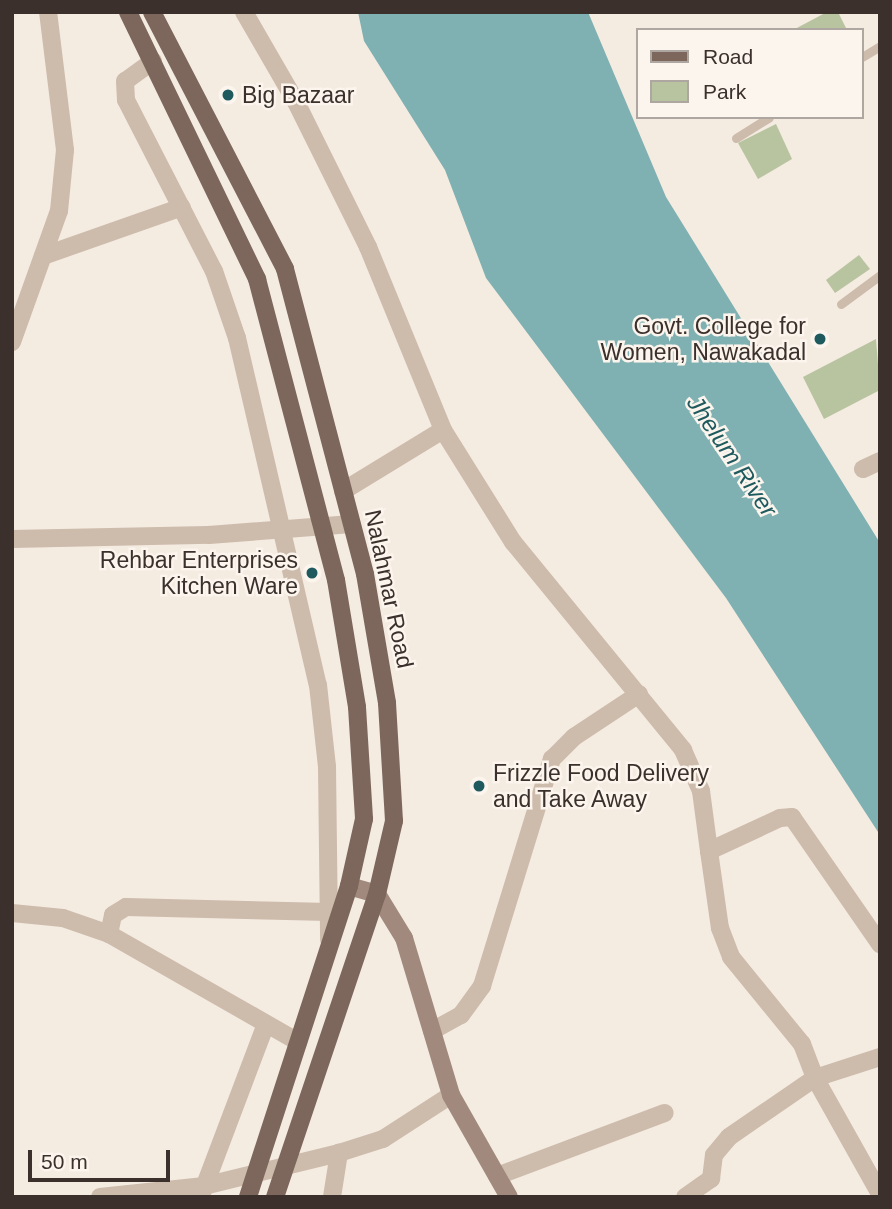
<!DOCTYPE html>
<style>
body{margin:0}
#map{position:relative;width:892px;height:1209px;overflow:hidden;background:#f4ebe1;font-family:Helvetica,sans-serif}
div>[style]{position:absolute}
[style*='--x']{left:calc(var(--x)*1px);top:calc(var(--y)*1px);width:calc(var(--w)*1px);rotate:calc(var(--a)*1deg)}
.green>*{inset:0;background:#b8c4a0}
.water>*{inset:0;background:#7fb0b2}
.lane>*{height:9px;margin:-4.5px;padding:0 4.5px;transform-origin:4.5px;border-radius:4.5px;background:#cdbbac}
.street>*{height:18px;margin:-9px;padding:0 9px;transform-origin:9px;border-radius:9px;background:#cdbbac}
.secondary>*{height:18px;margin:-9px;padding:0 9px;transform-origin:9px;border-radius:9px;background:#a18a7d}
.primary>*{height:18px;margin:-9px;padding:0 9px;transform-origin:9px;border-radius:9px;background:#7d675c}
.dots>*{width:19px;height:19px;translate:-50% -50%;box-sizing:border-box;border:4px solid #fbf5ee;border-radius:50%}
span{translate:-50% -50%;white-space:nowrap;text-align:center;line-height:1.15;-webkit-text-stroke:5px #fbf5ee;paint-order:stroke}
.poi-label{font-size:23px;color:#3b302b}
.left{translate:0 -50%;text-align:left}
.right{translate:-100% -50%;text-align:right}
.street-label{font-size:23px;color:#3b302b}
.water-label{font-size:24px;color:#1f5a5e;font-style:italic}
.frame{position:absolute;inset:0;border:14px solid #3b302b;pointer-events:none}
.legend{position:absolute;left:636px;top:28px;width:228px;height:91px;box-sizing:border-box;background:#fbf5ee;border:2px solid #aea6a0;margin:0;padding:9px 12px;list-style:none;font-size:21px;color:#3b302b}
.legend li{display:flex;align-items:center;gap:14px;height:35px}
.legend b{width:35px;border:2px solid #aea6a0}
.scale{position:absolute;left:28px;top:1150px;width:142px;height:32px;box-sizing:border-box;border:4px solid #3b302b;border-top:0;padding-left:9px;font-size:21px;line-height:24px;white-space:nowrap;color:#3b302b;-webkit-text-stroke:5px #fbf5ee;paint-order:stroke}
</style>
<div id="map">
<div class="green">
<div style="clip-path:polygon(827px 12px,838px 12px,847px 30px,793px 30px)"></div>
<div style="clip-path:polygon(776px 124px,792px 159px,758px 179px,738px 143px)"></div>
<div style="clip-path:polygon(859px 255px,870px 269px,835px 293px,826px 280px)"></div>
<div style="clip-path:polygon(876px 339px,880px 390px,824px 419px,803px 377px)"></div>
</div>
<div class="water">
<div style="clip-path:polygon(358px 12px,588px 12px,666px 197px,880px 543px,880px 835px,726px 598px,486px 278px,445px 170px,364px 41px)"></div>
</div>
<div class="lane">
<div style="--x:862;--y:57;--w:21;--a:-31"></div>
<div style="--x:736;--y:138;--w:39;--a:-32"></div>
<div style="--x:841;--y:304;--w:49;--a:-36.6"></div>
</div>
<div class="street">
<div style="--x:244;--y:12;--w:104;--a:60"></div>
<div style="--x:296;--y:102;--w:162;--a:63.6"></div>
<div style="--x:368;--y:247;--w:198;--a:67.7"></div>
<div style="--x:443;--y:430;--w:132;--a:58"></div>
<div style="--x:513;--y:542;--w:269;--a:50.7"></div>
<div style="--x:683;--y:750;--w:45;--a:66.3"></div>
<div style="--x:701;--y:791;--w:61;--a:82.4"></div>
<div style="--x:709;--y:851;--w:78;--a:-24.9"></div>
<div style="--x:780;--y:818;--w:12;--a:-5"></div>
<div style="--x:792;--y:817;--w:155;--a:55.3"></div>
<div style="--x:153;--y:61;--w:34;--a:144"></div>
<div style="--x:125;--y:81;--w:19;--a:87"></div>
<div style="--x:126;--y:100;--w:192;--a:62.8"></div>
<div style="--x:214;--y:271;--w:71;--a:71.1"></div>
<div style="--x:237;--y:338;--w:356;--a:76.9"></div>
<div style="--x:318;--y:685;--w:82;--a:83.7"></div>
<div style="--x:327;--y:767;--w:173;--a:89.3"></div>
<div style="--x:43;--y:256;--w:147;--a:-19.4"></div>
<div style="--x:12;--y:342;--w:139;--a:-70.3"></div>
<div style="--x:59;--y:211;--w:61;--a:-84.4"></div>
<div style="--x:65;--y:150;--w:139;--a:-97"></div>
<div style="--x:863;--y:469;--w:19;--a:-25"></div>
<div style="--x:343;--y:491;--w:117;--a:-31.4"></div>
<div style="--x:12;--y:539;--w:197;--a:-1.2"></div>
<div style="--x:209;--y:535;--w:143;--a:-4.4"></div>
<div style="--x:709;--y:851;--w:78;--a:81.9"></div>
<div style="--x:720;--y:928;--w:31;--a:69"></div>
<div style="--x:731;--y:957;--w:112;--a:50.8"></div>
<div style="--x:802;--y:1044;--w:36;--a:69"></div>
<div style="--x:815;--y:1078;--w:133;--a:60.7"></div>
<div style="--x:12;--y:913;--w:51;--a:5.6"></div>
<div style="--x:63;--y:918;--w:49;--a:19.2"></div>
<div style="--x:109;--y:934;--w:218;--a:29.7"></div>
<div style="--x:109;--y:934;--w:19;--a:-78"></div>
<div style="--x:113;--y:915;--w:15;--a:-32"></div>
<div style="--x:126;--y:907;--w:203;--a:1.4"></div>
<div style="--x:432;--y:1031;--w:33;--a:-29"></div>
<div style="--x:461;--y:1015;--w:36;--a:-54"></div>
<div style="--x:482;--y:986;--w:238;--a:-72.9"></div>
<div style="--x:552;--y:759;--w:31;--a:-45"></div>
<div style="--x:574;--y:737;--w:78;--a:-33.5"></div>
<div style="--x:497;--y:1176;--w:179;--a:-20.6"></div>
<div style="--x:202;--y:1193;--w:178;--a:-69.3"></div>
<div style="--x:100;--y:1197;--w:105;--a:-6"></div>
<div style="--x:204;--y:1186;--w:139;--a:-13.7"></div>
<div style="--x:339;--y:1153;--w:46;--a:-17.7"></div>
<div style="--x:383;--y:1139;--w:81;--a:-32.9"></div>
<div style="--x:332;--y:1197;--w:45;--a:-81"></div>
<div style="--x:685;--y:1197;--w:32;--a:-35"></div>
<div style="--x:711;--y:1179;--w:24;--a:-83"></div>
<div style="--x:714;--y:1155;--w:23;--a:-50"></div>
<div style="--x:729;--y:1137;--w:104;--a:-34.5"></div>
<div style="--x:815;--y:1078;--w:68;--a:-17.9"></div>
</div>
<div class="secondary">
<div style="--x:349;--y:886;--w:29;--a:16"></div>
<div style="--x:377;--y:894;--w:52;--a:58.5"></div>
<div style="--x:404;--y:938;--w:164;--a:73.3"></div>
<div style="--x:451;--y:1095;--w:117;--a:60.4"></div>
</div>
<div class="primary">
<div style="--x:128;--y:12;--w:297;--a:64.2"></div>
<div style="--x:257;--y:279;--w:311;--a:75.3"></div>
<div style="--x:336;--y:580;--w:129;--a:80.6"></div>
<div style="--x:357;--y:707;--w:112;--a:86.4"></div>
<div style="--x:364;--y:819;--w:69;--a:102.6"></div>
<div style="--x:349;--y:886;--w:327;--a:108"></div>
<div style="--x:152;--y:12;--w:289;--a:62.6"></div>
<div style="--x:285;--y:269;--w:315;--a:75.3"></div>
<div style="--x:365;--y:574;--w:131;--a:80.3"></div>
<div style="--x:387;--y:703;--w:118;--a:86.6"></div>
<div style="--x:394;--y:821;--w:75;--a:103.1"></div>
<div style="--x:377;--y:894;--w:320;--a:108.6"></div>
</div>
<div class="dots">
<div style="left:228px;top:95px;background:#1f5a5e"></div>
<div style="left:820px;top:339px;background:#1f5a5e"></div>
<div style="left:312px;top:573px;background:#1f5a5e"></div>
<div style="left:479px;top:786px;background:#1f5a5e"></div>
</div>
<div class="poi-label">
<span class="left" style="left:242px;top:95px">Big Bazaar</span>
<span class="right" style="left:806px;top:339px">Govt. College for<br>Women, Nawakadal</span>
<span class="right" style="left:298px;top:573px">Rehbar Enterprises<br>Kitchen Ware</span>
<span class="left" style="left:493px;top:786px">Frizzle Food Delivery<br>and Take Away</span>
</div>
<div class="street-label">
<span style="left:389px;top:589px;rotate:78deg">Nalahmar Road</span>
</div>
<div class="water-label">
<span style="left:732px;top:456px;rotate:56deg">Jhelum River</span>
</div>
<div class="frame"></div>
<ul class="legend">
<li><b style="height:9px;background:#7d675c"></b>Road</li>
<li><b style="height:19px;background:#b8c4a0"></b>Park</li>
</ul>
<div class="scale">50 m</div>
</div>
